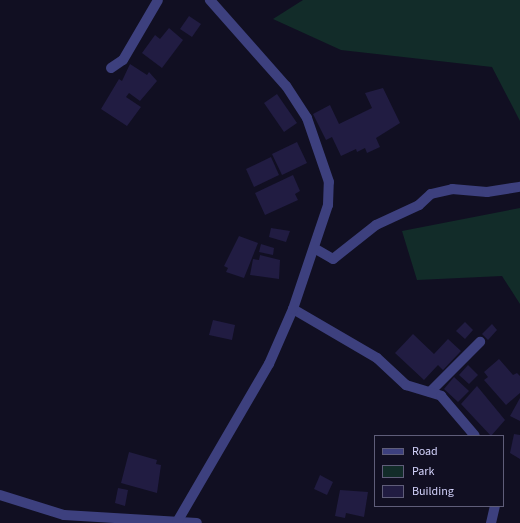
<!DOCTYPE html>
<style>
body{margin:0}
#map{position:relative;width:520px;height:523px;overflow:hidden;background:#110f22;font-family:"Source Sans 3",sans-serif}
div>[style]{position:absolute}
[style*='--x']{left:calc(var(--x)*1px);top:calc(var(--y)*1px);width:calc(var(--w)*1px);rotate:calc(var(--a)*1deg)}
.green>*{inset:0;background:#122c29}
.building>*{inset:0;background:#211c42}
.lane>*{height:10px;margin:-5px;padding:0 5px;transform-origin:5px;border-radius:5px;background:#3d407e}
.street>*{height:10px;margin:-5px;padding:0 5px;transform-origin:5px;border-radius:5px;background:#3d407e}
span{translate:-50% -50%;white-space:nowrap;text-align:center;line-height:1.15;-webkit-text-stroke:3px #110f22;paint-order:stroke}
.legend{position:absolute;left:374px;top:435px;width:130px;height:72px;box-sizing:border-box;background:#110f22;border:1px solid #5f5d79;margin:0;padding:5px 7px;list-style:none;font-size:12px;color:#d4d3fc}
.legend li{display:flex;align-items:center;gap:8px;height:20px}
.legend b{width:20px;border:1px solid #5f5d79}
</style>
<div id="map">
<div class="green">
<div style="clip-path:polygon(303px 0,520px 0,520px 121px,492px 67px,341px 50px,273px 19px)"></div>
<div style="clip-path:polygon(520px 208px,520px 304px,502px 276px,417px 280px,402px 231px)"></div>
</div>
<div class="building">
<div style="clip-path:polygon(189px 16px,201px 24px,192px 37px,180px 29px)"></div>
<div style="clip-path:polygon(169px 28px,183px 40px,162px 68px,142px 53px,155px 35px,160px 39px)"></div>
<div style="clip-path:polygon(130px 64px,147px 75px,149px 72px,157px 81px,140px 101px,129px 93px,126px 97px,141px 107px,127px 126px,101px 109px,119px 79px,122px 81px)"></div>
<div style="clip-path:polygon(383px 88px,400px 123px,376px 138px,380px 147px,367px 153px,365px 148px,357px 152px,356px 149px,341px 156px,332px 137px,326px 140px,313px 114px,330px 105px,339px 124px,372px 108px,365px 93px)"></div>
<div style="clip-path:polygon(277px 94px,297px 123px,284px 132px,264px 103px)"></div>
<div style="clip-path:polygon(297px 142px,307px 163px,282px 175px,272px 154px)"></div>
<div style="clip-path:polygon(271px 157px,279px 175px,254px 187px,246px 169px)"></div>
<div style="clip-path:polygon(293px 175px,300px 191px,295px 194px,298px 200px,265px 215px,255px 193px)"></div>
<div style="clip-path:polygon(271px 228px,290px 231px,286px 242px,269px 237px)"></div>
<div style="clip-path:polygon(239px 236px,258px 243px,244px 278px,226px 272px,228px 268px,224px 266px)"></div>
<div style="clip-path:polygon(261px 244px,274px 248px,273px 255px,259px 252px)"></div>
<div style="clip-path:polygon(260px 255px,280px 260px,279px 279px,250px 275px,253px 259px,259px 260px)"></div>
<div style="clip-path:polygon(213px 320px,235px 325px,232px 340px,209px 335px)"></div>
<div style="clip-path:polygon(465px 322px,473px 330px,465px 339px,456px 331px)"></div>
<div style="clip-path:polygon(492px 324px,497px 330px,488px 340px,482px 334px)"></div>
<div style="clip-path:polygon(413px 334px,434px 354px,448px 339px,461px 351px,443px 370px,438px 365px,424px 380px,395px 353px)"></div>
<div style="clip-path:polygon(499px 359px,513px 375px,517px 373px,520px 376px,520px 393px,506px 405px,484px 380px,488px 377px,484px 372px)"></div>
<div style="clip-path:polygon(468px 365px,478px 375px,469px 384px,459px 375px)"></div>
<div style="clip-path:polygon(454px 377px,469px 391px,458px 402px,444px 389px)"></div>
<div style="clip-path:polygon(477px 386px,505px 420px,491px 436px,461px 404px)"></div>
<div style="clip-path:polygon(520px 398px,520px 421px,510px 416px)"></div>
<div style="clip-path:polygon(514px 434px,520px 435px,520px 459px,510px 453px)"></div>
<div style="clip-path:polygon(129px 452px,157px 460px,156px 464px,161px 465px,157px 493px,121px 483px)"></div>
<div style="clip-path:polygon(320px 475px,333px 482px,327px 495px,314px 489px)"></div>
<div style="clip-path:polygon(118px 488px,128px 490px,125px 506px,115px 503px)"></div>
<div style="clip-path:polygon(340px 490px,368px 492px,364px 517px,346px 513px,345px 518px,335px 516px)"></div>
</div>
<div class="lane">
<div style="--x:111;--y:68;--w:14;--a:-34"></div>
<div style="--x:123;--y:60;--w:69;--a:-59.7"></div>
<div style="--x:314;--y:248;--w:22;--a:30"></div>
<div style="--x:333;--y:259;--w:55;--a:-38.3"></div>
<div style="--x:376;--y:225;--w:47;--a:-24.9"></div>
<div style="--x:419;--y:205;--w:16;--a:-43"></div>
<div style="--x:431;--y:194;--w:22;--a:-13"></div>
<div style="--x:452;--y:189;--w:35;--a:5"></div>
<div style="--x:487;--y:192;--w:33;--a:-9"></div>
<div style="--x:430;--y:392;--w:71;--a:-45"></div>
</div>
<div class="street">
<div style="--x:293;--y:309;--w:97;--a:30.3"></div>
<div style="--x:377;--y:358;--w:40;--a:43"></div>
<div style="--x:406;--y:385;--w:37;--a:17"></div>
<div style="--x:441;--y:396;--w:52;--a:49.6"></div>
<div style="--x:0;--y:495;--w:67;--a:17.4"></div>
<div style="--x:64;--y:515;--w:133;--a:3.4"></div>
<div style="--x:177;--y:522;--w:183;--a:-59.8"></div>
<div style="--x:269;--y:364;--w:60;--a:-66.4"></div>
<div style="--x:293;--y:309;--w:110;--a:-71.4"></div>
<div style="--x:328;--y:205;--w:23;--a:-88"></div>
<div style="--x:329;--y:182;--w:68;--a:-109"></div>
<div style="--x:307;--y:118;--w:38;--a:-123"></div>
<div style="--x:286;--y:86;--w:115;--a:-131.5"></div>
<div style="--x:491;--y:523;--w:17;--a:-77"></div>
</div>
<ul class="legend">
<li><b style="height:5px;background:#3d407e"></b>Road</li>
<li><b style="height:11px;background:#122c29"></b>Park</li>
<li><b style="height:11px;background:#211c42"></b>Building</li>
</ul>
</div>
